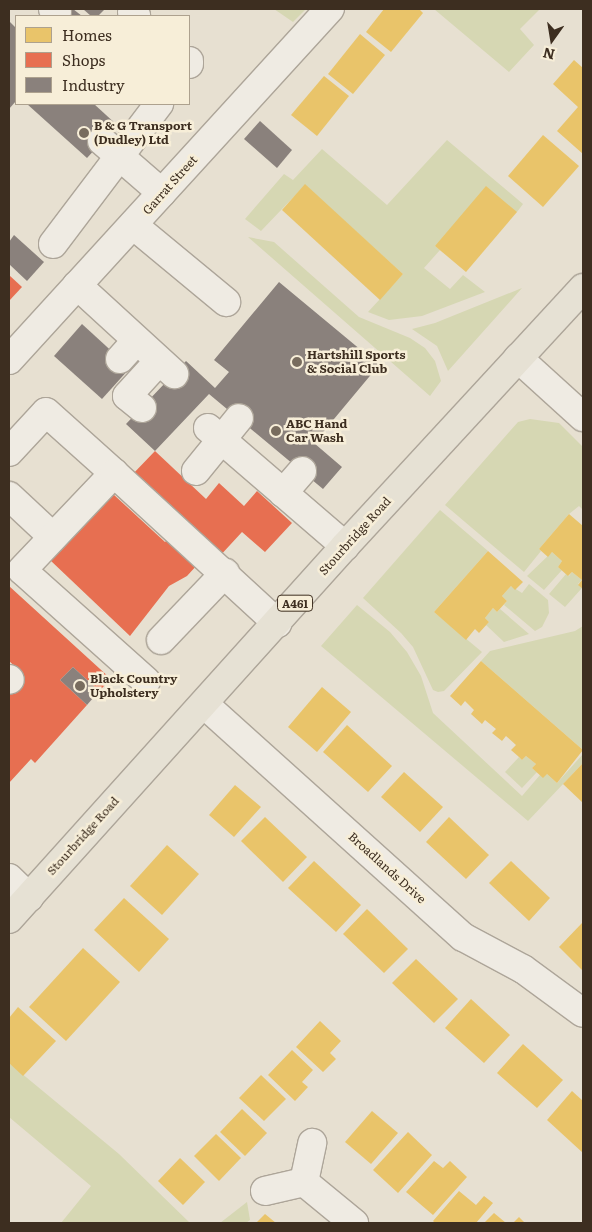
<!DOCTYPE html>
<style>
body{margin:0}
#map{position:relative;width:592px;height:1232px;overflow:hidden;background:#e7e0d1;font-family:Literata,serif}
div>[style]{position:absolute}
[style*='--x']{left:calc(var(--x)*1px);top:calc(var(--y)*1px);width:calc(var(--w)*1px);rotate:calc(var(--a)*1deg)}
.green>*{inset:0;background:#d6d7b3}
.homes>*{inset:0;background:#e9c46a}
.shops>*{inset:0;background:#e76f51}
.industry>*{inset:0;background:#8a817c}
.roads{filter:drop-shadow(1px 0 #ada599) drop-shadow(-1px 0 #ada599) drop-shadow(0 1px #ada599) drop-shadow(0 -1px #ada599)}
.minor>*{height:28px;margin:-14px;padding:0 14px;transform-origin:14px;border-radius:14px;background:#efebe3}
.major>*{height:28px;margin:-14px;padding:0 14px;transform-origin:14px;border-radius:14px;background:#e6e1d4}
.dots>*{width:14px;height:14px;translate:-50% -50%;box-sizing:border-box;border:2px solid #f7eed8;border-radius:50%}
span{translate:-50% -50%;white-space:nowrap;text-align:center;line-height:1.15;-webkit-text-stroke:5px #f7eed8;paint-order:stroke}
.shield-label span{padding:1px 4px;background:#f7eed8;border:1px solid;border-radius:4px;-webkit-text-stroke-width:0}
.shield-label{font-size:11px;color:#3d2e20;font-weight:700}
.poi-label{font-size:12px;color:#3d2e20;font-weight:700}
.left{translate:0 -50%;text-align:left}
.street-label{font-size:12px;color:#3d2e20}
.frame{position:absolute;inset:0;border:10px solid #3d2e20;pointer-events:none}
.legend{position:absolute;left:15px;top:15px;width:175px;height:90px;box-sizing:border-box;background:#f7eed8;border:1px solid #ada18e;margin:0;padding:6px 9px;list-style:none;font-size:15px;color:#3d2e20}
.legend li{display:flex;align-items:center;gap:10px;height:25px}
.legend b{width:25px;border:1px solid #ada18e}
.north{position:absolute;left:527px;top:15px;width:50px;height:50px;-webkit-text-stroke:4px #f7eed8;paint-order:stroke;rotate:193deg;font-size:14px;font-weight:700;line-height:20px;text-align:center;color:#3d2e20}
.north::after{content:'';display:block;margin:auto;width:18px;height:22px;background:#3d2e20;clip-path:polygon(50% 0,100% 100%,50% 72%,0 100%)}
</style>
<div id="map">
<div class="green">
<div style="clip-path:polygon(274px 9px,306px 9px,293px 22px)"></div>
<div style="clip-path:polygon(434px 9px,540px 9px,520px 29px,534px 45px,509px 72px)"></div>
<div style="clip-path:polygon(447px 140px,523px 204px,517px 212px,435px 246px,440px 250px,424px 268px,450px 289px,463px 275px,485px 292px,422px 316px,389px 320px,368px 312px,403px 274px,305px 185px,261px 231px,245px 219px,284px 174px,293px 180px,322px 149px,387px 205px)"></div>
<div style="clip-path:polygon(248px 237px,274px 242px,359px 317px,410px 338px,425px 348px,435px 361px,441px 381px,430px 396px)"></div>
<div style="clip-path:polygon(522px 288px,448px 371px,437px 346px,412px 329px,435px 323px)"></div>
<div style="clip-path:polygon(530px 419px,559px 423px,583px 447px,583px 510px,579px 506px,569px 514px,539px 549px,541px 551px,524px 572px,445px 505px,518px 422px)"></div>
<div style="clip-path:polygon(440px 510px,488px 551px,434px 612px,482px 652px,444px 691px,438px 692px,433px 690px,413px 647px,401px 633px,363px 598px)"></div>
<div style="clip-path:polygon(552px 552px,562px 561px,558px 567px,562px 570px,544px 590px,527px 576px)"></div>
<div style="clip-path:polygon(572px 572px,582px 580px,578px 584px,582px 588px,565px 607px,549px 594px,566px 574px,569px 576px)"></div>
<div style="clip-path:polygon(529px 584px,548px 600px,549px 613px,542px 627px,535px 631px,504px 605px,507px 601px,502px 596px,511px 586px,522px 593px)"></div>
<div style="clip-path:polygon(357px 605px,390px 632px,407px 652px,421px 676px,433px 713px,522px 796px,540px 775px,547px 774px,557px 783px,583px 754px,583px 763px,528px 821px,321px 646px)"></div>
<div style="clip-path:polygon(493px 608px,497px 612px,500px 609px,529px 634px,504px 642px,486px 625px,489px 622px,485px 618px)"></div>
<div style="clip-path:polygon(583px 626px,583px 750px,481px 661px,490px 651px,575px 631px)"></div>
<div style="clip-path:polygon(526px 756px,536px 764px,532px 768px,537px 772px,522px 788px,505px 772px,519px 757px,522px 760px)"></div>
<div style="clip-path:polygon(9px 1063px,119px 1154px,190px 1223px,61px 1223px,91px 1186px,9px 1117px)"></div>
<div style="clip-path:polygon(247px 1202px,250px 1220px,246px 1223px,220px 1223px)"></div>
</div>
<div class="homes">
<div style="clip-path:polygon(384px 9px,419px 9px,423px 13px,391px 52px,366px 32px)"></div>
<div style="clip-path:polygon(360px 34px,385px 55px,353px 94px,328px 74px)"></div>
<div style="clip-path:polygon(574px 60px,583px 68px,583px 154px,557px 131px,578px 107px,553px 84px)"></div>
<div style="clip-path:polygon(324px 76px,349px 96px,317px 136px,291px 115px)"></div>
<div style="clip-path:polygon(543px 135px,579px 166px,543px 207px,508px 176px)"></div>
<div style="clip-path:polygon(305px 184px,403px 274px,380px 300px,282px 210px)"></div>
<div style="clip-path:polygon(486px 186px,517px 212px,466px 272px,435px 246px)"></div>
<div style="clip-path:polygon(569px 514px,583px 526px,583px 589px,578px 585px,582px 580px,572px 572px,568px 576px,558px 567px,562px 561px,552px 552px,548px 557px,539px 549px)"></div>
<div style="clip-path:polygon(488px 551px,523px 582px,515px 590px,511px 586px,502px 596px,507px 601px,497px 612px,493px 608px,485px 618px,489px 622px,479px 633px,475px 629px,466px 640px,434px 612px)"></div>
<div style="clip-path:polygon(481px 661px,583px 750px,557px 783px,547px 774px,543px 778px,532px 768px,536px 764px,526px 756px,522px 760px,519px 757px,511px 750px,516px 745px,506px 736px,502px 741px,492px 733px,496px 729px,485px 720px,482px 724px,471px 714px,474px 710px,465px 701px,461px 706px,450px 696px)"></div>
<div style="clip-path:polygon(322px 687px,351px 712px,317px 752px,288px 727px)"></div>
<div style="clip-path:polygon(347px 725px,392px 766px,368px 792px,323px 752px)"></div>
<div style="clip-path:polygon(583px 763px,583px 803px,563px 784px)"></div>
<div style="clip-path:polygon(404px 772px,443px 807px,420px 832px,381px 797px)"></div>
<div style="clip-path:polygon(235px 785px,261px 807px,234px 837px,209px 815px)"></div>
<div style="clip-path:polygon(265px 817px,307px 857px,283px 882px,241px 841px)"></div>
<div style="clip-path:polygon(449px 817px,489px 855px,466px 879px,426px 842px)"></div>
<div style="clip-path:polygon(167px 845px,199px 874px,162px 915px,130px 886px)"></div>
<div style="clip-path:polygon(314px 861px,361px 905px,336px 932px,288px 888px)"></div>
<div style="clip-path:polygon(511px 861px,550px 898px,529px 921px,489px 883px)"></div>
<div style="clip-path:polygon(124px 898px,169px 939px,139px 972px,94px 930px)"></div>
<div style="clip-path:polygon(367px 909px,408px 949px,384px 973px,343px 934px)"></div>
<div style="clip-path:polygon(583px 922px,583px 971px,559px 947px)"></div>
<div style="clip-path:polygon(83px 948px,120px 982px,66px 1041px,29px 1007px)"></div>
<div style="clip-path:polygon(416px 959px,458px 999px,434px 1023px,392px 983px)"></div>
<div style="clip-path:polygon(471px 999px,510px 1035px,484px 1063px,445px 1028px)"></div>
<div style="clip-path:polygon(18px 1007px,56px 1041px,23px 1076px,9px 1063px,9px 1018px)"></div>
<div style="clip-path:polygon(320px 1021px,341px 1041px,330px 1053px,336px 1059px,323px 1072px,296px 1047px)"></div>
<div style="clip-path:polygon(523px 1044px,563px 1080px,537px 1108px,497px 1073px)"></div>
<div style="clip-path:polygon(292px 1050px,313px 1070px,302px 1082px,308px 1087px,295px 1101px,268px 1075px)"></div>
<div style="clip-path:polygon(261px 1075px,286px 1099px,264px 1121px,239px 1098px)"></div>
<div style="clip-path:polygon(572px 1091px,583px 1101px,583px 1153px,547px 1120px)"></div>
<div style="clip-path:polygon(242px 1109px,267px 1133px,245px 1156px,220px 1132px)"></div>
<div style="clip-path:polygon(372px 1111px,398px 1133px,371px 1164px,345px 1142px)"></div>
<div style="clip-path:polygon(408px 1132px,432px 1155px,398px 1193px,373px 1170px)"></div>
<div style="clip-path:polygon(216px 1134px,241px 1158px,219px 1181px,194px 1156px)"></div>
<div style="clip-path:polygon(180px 1158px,205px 1182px,183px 1205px,158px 1181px)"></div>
<div style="clip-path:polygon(434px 1161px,443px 1168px,450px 1161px,467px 1177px,433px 1215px,406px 1192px)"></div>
<div style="clip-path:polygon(459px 1191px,476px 1205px,484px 1196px,493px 1203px,476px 1223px,435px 1223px,433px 1221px)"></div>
<div style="clip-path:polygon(494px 1213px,506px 1223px,484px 1223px)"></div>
<div style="clip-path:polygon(265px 1214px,276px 1223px,256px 1223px)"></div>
<div style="clip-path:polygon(519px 1217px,525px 1223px,513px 1223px)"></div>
</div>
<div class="shops">
<div style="clip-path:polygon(9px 275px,22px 287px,9px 301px)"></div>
<div style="clip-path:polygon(155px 451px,206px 499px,219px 483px,244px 506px,257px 491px,292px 523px,265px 552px,242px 532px,218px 558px,130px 477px)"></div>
<div style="clip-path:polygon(113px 494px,165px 542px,170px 537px,198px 564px,187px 576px,169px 586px,130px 636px,50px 560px)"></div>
<div style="clip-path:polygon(9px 586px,111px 679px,99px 691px,73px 667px,60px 680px,87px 705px,35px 763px,31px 759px,9px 783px,9px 681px,19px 670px,9px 661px)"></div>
</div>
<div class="industry">
<div style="clip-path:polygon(60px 9px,73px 9px,82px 16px,53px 16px)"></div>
<div style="clip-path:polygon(83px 9px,105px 9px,98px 16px,91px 16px)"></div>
<div style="clip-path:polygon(9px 21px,16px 28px,16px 101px,9px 109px)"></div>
<div style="clip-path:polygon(27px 104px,94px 104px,117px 125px,87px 158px)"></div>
<div style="clip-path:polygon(260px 121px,292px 150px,277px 168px,244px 139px)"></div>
<div style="clip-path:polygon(14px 235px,44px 262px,27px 281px,9px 264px,9px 242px)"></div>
<div style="clip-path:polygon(279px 282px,379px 365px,314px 443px,342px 467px,323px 489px,209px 394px,155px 451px,126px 424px,186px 361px,215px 388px,229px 372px,214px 360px)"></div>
<div style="clip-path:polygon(82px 324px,130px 368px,102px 399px,54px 356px)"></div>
<div style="clip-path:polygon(73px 667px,99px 691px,87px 705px,60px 680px)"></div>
</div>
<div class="roads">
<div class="minor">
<div style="--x:53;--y:9;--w:5;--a:37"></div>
<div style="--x:132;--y:12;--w:6;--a:45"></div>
<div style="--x:189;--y:61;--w:3;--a:90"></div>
<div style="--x:102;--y:141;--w:79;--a:40.9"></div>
<div style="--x:133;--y:225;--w:121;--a:39.6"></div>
<div style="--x:53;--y:244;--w:176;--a:-52.9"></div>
<div style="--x:77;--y:285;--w:132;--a:42.5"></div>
<div style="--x:518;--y:358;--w:88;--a:42.2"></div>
<div style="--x:120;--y:359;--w:25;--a:-48"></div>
<div style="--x:9;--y:360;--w:476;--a:-47.6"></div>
<div style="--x:142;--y:408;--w:19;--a:-141"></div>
<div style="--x:127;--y:396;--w:47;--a:-47.6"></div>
<div style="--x:208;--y:428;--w:181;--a:40.7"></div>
<div style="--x:9;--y:452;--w:54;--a:-47.2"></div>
<div style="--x:46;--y:412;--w:91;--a:41.9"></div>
<div style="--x:196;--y:471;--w:68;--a:-50.9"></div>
<div style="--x:283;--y:493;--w:29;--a:-49"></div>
<div style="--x:9;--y:496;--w:60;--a:43"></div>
<div style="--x:161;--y:640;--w:93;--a:-46.3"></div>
<div style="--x:9;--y:679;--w:1;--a:45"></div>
<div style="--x:146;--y:681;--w:166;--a:-138.2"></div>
<div style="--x:22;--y:570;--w:134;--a:-46.5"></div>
<div style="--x:114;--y:473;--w:222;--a:42.6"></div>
<div style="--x:204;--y:704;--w:348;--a:42"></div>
<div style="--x:463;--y:937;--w:68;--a:28.1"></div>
<div style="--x:523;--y:969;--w:74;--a:36.3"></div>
<div style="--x:9;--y:878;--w:28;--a:44"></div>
<div style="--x:304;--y:1182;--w:65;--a:39.4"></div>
<div style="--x:265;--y:1191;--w:40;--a:-13"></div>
<div style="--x:304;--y:1182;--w:40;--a:-78"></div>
</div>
<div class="major">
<div style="--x:9;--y:919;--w:502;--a:-47.99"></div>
<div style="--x:345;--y:546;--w:351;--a:-47.3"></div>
</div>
</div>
<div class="dots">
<div style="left:84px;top:133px;background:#786c5e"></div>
<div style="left:297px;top:362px;background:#786c5e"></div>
<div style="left:276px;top:431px;background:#786c5e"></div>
<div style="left:80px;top:686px;background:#786c5e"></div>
</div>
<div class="shield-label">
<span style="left:295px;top:603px">A461</span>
</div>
<div class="poi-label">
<span class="left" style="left:94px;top:133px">B &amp; G Transport<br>(Dudley) Ltd</span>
<span class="left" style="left:307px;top:362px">Hartshill Sports<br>&amp; Social Club</span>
<span class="left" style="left:286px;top:431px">ABC Hand<br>Car Wash</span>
<span class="left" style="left:90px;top:686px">Black Country<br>Upholstery</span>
</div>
<div class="street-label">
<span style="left:170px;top:185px;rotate:-48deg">Garrat Street</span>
<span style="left:355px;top:536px;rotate:-48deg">Stourbridge Road</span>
<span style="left:83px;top:836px;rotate:-48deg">Stourbridge Road</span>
<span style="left:387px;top:868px;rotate:42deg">Broadlands Drive</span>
</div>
<div class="frame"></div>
<ul class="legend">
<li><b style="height:14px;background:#e9c46a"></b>Homes</li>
<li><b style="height:14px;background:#e76f51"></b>Shops</li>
<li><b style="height:14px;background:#8a817c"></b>Industry</li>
</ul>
<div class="north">N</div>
</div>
